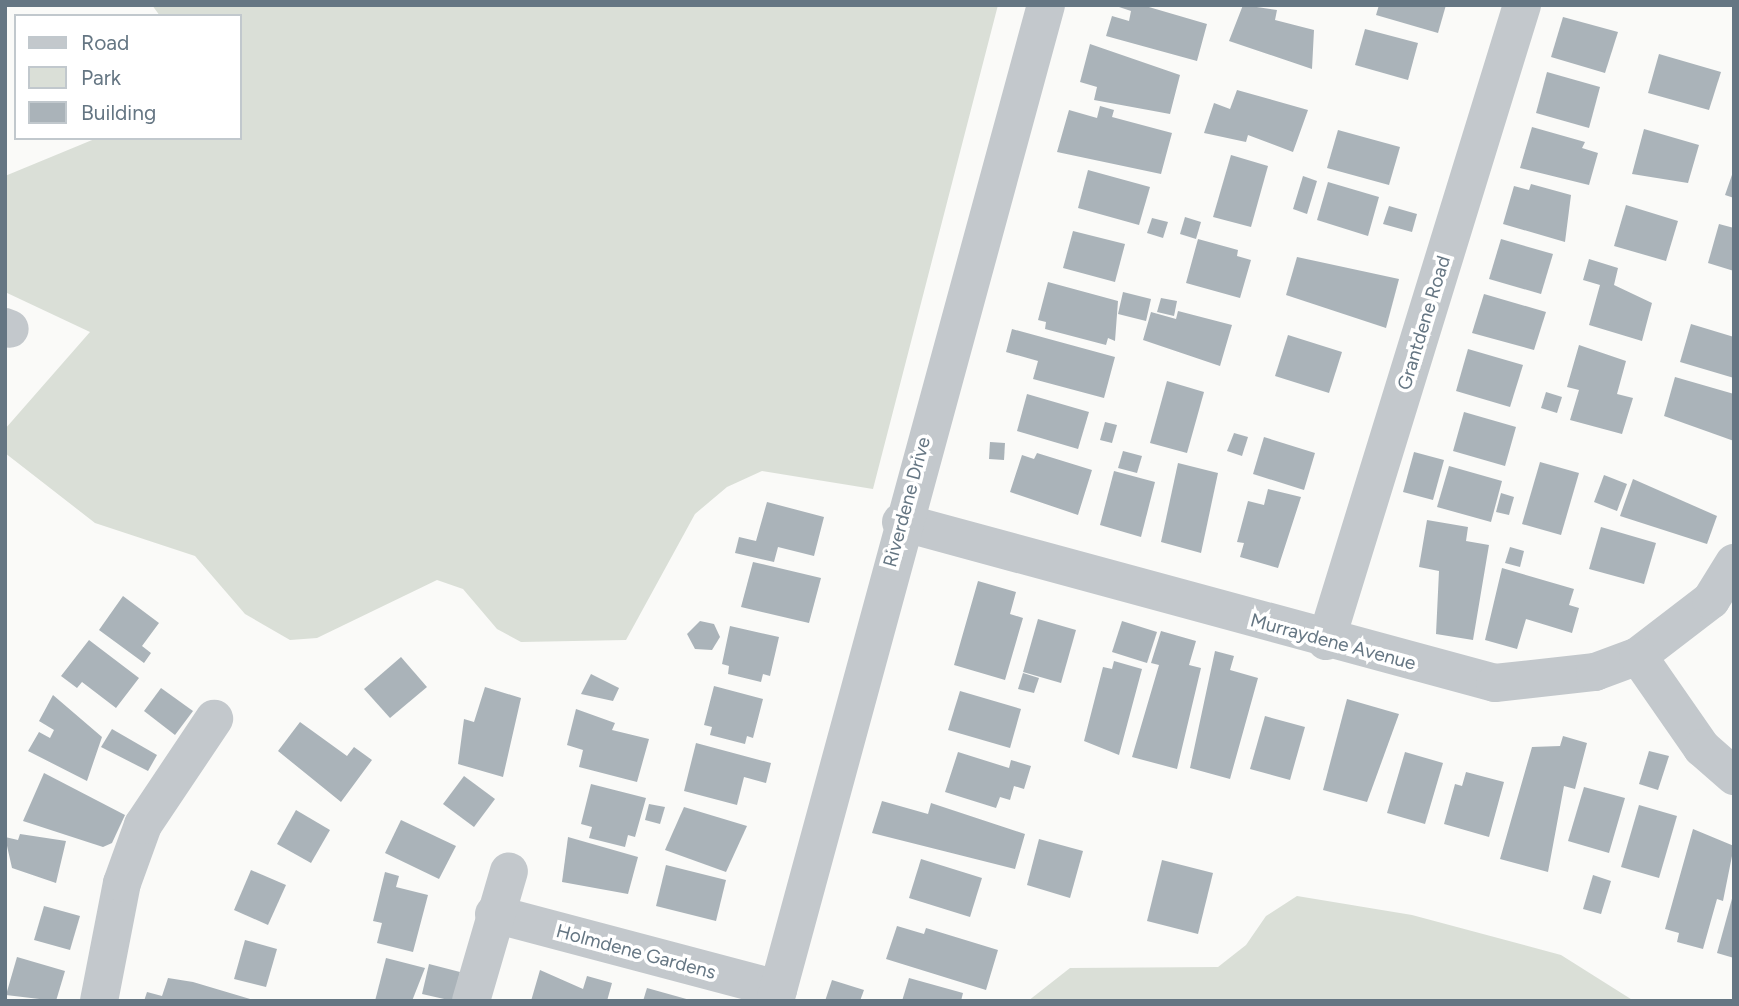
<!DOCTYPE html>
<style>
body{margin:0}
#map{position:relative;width:1739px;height:1006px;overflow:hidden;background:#fafaf8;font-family:Figtree,sans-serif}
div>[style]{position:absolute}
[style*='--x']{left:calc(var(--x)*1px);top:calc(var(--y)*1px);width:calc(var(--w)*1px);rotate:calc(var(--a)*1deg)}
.green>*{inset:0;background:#dadfd7}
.building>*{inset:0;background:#aab3b9}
.minor>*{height:38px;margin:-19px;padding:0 19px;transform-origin:19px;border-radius:19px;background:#c3c8cc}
span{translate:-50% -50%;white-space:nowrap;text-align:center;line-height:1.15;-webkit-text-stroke:7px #fff;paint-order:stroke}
.street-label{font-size:19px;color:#657683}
.frame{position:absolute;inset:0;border:7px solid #657683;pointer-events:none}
.legend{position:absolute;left:14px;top:14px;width:228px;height:126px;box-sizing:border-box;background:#fff;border:2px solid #c1c8cd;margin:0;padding:9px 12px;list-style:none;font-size:21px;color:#657683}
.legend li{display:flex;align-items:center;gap:14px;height:35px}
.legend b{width:35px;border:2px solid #c1c8cd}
</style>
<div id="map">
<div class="green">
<div style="clip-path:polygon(152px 5px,998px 5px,873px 489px,762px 471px,727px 487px,695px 514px,626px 640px,521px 642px,497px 629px,463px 589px,437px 580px,317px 638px,290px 640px,245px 614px,195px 556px,95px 523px,5px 453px,5px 429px,90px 332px,5px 292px,5px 176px,97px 138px,240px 138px,240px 16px,160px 16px)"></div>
<div style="clip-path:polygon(1297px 896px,1412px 915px,1561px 955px,1634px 1001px,1028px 1001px,1070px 968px,1218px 967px,1246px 945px,1266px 916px)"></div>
</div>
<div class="building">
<div style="clip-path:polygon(1113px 5px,1142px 5px,1207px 24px,1197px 61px,1106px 36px,1112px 16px,1129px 21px,1131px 11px)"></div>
<div style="clip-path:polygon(1243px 5px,1277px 10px,1275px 20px,1314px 30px,1312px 69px,1229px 41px)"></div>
<div style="clip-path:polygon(1379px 5px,1446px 5px,1438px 33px,1376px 15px)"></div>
<div style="clip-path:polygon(1563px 17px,1618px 32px,1605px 73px,1551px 57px)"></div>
<div style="clip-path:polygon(1365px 29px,1418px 43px,1408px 80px,1355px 65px)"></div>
<div style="clip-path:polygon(1090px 44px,1180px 75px,1170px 114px,1094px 100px,1097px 87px,1080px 82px)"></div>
<div style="clip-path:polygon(1659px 54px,1721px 72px,1709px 110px,1648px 93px)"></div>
<div style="clip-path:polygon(1547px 72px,1600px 87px,1589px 128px,1536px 113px)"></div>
<div style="clip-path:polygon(1237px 90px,1308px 110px,1293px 152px,1248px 135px,1246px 142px,1204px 133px,1214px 103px,1230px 109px)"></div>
<div style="clip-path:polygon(1100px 106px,1114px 110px,1112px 117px,1172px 133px,1161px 174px,1057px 152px,1069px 110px,1097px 118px)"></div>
<div style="clip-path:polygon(1532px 127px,1585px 142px,1582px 148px,1598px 153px,1589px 185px,1520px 168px)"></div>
<div style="clip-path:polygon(1644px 129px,1699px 145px,1688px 183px,1632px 174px)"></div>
<div style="clip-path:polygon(1338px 130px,1400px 147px,1389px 185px,1327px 168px)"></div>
<div style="clip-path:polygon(1231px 155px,1268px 166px,1251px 227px,1213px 217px)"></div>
<div style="clip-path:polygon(1734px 169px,1734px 198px,1725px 195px)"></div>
<div style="clip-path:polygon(1088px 170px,1150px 187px,1139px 225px,1078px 208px)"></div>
<div style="clip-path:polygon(1303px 176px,1317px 181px,1307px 214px,1293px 209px)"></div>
<div style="clip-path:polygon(1328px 182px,1379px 197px,1368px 236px,1317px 220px)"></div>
<div style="clip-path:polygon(1531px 184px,1571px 195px,1565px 242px,1503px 224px,1514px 186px,1529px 190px)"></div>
<div style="clip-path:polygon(1626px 205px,1678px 221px,1666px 261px,1614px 246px)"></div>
<div style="clip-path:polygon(1389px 206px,1417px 214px,1412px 232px,1383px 224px)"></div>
<div style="clip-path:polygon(1185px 217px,1201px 222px,1196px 239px,1180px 234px)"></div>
<div style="clip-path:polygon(1152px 218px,1168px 222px,1163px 238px,1147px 233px)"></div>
<div style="clip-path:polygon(1719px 224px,1734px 228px,1734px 271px,1708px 263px)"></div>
<div style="clip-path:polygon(1073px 231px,1125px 244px,1115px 282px,1063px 268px)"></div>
<div style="clip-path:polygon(1198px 239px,1238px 250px,1237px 256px,1251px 260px,1240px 298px,1186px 283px)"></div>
<div style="clip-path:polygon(1501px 239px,1553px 254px,1541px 294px,1489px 279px)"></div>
<div style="clip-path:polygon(1297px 257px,1399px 279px,1386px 328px,1286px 295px)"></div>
<div style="clip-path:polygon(1589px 259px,1618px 268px,1614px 285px,1652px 303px,1642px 341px,1589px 325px,1600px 285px,1583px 280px)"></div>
<div style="clip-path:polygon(1048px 282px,1118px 301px,1115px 341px,1108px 338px,1106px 345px,1045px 329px,1046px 322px,1038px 320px)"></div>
<div style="clip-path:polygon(1123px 292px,1151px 299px,1146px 321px,1118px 314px)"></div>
<div style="clip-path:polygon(1484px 294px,1546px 312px,1534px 350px,1472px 333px)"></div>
<div style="clip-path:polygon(1161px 298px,1177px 301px,1174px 316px,1157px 312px)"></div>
<div style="clip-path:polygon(1178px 311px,1232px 325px,1220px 366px,1143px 340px,1151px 312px,1176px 319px)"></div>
<div style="clip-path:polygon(1691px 324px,1734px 337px,1734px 378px,1680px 362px)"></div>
<div style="clip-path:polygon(1012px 329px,1115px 357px,1104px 398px,1033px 379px,1038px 361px,1006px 352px)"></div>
<div style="clip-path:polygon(1288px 335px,1342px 352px,1329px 393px,1275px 376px)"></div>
<div style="clip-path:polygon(1579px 345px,1626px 361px,1617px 394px,1633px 398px,1622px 434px,1570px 420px,1579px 390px,1567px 387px)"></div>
<div style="clip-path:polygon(1468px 349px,1523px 365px,1510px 407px,1456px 391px)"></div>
<div style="clip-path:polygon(1675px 377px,1734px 394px,1734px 441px,1664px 416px)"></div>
<div style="clip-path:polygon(1167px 381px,1204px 392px,1187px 453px,1150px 443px)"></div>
<div style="clip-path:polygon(1546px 392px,1562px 397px,1557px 413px,1541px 408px)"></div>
<div style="clip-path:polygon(1027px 394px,1089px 412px,1078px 449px,1017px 431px)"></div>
<div style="clip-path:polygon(1464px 412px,1516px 427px,1505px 466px,1453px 451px)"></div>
<div style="clip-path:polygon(1105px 422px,1117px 425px,1112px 443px,1100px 440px)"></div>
<div style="clip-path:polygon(1234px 433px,1248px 437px,1242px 456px,1227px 451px)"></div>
<div style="clip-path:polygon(1264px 437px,1315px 453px,1304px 490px,1253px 474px)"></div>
<div style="clip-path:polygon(990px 442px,1005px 443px,1004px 460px,989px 459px)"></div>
<div style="clip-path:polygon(1123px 451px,1142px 456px,1137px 473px,1118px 468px)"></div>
<div style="clip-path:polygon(1414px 452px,1444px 460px,1433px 500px,1403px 492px)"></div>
<div style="clip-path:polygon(1037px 453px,1092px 470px,1078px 515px,1010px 492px,1022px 455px,1034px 459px)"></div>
<div style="clip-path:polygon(1540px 462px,1579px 473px,1561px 535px,1522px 524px)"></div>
<div style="clip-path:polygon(1178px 463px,1218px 473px,1201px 553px,1161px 542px)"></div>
<div style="clip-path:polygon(1449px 466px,1502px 481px,1491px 522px,1437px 507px)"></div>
<div style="clip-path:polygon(1114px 471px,1155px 482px,1141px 537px,1100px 525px)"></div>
<div style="clip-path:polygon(1604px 475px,1627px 484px,1617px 511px,1594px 502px)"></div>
<div style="clip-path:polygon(1633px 479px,1717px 516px,1707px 544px,1620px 516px)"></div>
<div style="clip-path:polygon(1268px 489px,1301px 497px,1278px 568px,1240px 557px,1244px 543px,1237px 542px,1248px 501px,1264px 505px)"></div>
<div style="clip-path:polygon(1501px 493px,1514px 497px,1509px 515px,1496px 512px)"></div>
<div style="clip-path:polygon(767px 502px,824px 517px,814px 556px,778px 547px,774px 562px,735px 553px,739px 537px,756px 541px)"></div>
<div style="clip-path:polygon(1427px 520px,1468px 527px,1466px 541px,1489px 545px,1473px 640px,1436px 634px,1439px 571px,1419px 567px)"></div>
<div style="clip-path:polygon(1601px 527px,1656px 543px,1644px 584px,1589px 569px)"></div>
<div style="clip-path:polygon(1510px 547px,1524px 551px,1520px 567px,1505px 563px)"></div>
<div style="clip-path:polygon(753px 562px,821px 578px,809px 623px,741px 607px)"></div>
<div style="clip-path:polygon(1502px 568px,1574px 589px,1569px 605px,1579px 608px,1572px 633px,1526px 619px,1517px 649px,1485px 640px)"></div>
<div style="clip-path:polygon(978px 581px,1016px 592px,1010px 614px,1023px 618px,1005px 680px,954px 665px)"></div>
<div style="clip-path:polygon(123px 596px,159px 623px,142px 646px,151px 653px,144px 663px,99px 630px)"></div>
<div style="clip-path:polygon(1038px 619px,1076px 630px,1061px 683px,1023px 672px)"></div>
<div style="clip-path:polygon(700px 621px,714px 624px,720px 637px,712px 650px,695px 649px,687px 634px)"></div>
<div style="clip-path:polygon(1122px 621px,1157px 632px,1147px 663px,1112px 652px)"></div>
<div style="clip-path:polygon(730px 626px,779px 637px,770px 676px,763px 674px,761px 682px,728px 674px,729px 666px,722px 664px)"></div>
<div style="clip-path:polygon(1161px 631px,1196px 641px,1189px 665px,1201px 668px,1177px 769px,1132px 757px,1159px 665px,1151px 663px)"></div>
<div style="clip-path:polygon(89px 640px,139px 678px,116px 708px,82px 682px,77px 688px,61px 676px)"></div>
<div style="clip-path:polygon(1215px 651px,1234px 656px,1230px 670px,1258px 678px,1230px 779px,1190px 768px)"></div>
<div style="clip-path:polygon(401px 657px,427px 687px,390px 718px,364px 689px)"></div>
<div style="clip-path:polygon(1114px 661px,1142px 669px,1119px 755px,1084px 741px,1103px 667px,1112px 669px)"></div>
<div style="clip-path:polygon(1023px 673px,1039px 678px,1034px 693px,1018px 689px)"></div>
<div style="clip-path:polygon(591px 674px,619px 688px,613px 701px,581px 694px)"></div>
<div style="clip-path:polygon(714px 686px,763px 699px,753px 738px,747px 736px,745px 744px,710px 735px,712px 727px,704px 725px)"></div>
<div style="clip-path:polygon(485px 687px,521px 698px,503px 777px,458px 764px,464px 719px,474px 722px)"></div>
<div style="clip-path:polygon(161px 688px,193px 711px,175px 735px,144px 711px)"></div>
<div style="clip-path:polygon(960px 691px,1021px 709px,1010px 748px,948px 730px)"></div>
<div style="clip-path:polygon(53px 695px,102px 737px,87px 781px,28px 751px,39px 732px,50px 738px,54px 730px,39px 721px)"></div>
<div style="clip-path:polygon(1347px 699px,1399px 714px,1367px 802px,1323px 790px)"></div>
<div style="clip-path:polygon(576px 709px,615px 723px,612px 730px,649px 739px,637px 782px,579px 767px,583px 750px,567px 745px)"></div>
<div style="clip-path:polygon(1265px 716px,1305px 727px,1290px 780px,1250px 769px)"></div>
<div style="clip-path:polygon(300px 722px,347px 756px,354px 747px,372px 760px,341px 802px,278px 751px)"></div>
<div style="clip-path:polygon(112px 729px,157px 755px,148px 771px,101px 747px)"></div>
<div style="clip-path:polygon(1563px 736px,1587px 743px,1575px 789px,1564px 786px,1548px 872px,1500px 859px,1532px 747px,1560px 746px)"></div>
<div style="clip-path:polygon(696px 743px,771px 763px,766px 783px,744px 777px,737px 805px,684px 791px)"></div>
<div style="clip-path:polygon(1649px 751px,1669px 756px,1658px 790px,1639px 784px)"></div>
<div style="clip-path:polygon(958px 752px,1009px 768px,1011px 760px,1031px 766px,1024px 789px,1014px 786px,1010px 800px,1000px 797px,996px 808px,945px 792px)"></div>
<div style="clip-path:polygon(1405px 752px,1443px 763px,1425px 824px,1387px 813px)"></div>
<div style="clip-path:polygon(1466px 772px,1504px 782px,1489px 837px,1444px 824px,1455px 784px,1462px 786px)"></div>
<div style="clip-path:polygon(44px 773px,125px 815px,112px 843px,103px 847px,23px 821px)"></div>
<div style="clip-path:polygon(464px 776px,495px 799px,474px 827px,443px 804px)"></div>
<div style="clip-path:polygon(591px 784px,646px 798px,635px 837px,628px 835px,625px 847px,589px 838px,592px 827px,581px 824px)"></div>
<div style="clip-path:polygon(1584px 787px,1625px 798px,1609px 853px,1568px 841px)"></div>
<div style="clip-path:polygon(882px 801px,928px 814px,931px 803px,1025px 834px,1015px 869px,872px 833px)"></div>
<div style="clip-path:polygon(649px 804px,665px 807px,660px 824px,645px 820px)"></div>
<div style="clip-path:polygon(1639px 805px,1677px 816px,1659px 878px,1621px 867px)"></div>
<div style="clip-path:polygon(684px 807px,747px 826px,726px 872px,665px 850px)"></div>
<div style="clip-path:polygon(296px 810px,330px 830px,311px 863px,277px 844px)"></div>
<div style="clip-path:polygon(401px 820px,456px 846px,439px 879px,385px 853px)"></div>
<div style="clip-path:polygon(1693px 829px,1734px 846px,1723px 901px,1717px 899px,1703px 949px,1677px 942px,1679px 933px,1665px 929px)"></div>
<div style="clip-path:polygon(20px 834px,66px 841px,56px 883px,12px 868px,5px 837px,18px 840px)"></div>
<div style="clip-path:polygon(568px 837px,638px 857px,628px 894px,562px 882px)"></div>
<div style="clip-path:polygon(1039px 839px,1083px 851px,1070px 898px,1027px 885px)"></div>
<div style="clip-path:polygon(921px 859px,982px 878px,970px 917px,909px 898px)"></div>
<div style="clip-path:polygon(1162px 860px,1213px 873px,1198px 934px,1147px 921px)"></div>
<div style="clip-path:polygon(666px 865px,726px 880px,716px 921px,656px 906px)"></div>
<div style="clip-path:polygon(251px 870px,286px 885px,268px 925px,234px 910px)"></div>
<div style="clip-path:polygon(385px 872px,399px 876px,396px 887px,428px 895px,413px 952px,377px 943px,382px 923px,373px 921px)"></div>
<div style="clip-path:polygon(1593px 875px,1611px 881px,1601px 914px,1583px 909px)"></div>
<div style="clip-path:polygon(1733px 895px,1734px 895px,1734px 958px,1717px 953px)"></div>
<div style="clip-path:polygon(44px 906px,80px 916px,70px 950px,34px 940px)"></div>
<div style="clip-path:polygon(897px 926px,924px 934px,926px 928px,998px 950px,986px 990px,886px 959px)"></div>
<div style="clip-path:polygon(245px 940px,277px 949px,266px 987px,234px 979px)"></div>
<div style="clip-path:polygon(17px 957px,65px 971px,56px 1001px,6px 995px)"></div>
<div style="clip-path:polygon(386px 958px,425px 968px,412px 1001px,375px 1001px)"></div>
<div style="clip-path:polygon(429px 964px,460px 972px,453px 1001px,422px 994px)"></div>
<div style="clip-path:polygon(540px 970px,583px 989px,587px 976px,612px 983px,607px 1001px,531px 1001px)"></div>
<div style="clip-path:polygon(168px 978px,193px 982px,257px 1001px,144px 1001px,147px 992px,162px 996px)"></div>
<div style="clip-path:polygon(909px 978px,963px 993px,961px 1001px,902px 1001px)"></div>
<div style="clip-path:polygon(832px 980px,864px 990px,860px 1001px,825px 1001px)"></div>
<div style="clip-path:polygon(647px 988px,690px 1000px,690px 1001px,643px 1001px)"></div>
</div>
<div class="minor">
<div style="--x:5;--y:327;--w:5;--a:22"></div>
<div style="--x:901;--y:522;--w:615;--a:15.17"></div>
<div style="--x:1495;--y:683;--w:101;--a:-6.3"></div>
<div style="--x:1595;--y:672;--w:46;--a:-20.4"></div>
<div style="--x:1638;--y:656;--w:92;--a:-37.5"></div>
<div style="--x:1711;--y:600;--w:44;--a:-58.1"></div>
<div style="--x:1326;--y:641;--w:666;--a:-72.87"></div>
<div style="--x:1638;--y:656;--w:112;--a:55.2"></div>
<div style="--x:1702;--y:748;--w:43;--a:41.2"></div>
<div style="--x:494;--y:914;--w:294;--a:14.8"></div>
<div style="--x:99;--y:1001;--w:120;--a:-79"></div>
<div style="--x:122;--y:883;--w:62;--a:-70.1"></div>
<div style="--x:143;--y:825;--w:128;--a:-56.2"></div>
<div style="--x:471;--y:1001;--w:135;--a:-73.7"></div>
<div style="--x:775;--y:1001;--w:1032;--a:-74.78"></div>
</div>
<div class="street-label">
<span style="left:1424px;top:323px;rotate:-73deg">Grantdene Road</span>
<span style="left:907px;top:502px;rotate:-75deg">Riverdene Drive</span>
<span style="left:1333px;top:642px;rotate:15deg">Murraydene Avenue</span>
<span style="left:636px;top:952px;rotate:15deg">Holmdene Gardens</span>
</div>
<div class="frame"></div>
<ul class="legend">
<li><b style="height:9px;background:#c3c8cc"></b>Road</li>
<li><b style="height:19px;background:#dadfd7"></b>Park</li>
<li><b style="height:19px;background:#aab3b9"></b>Building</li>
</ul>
</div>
